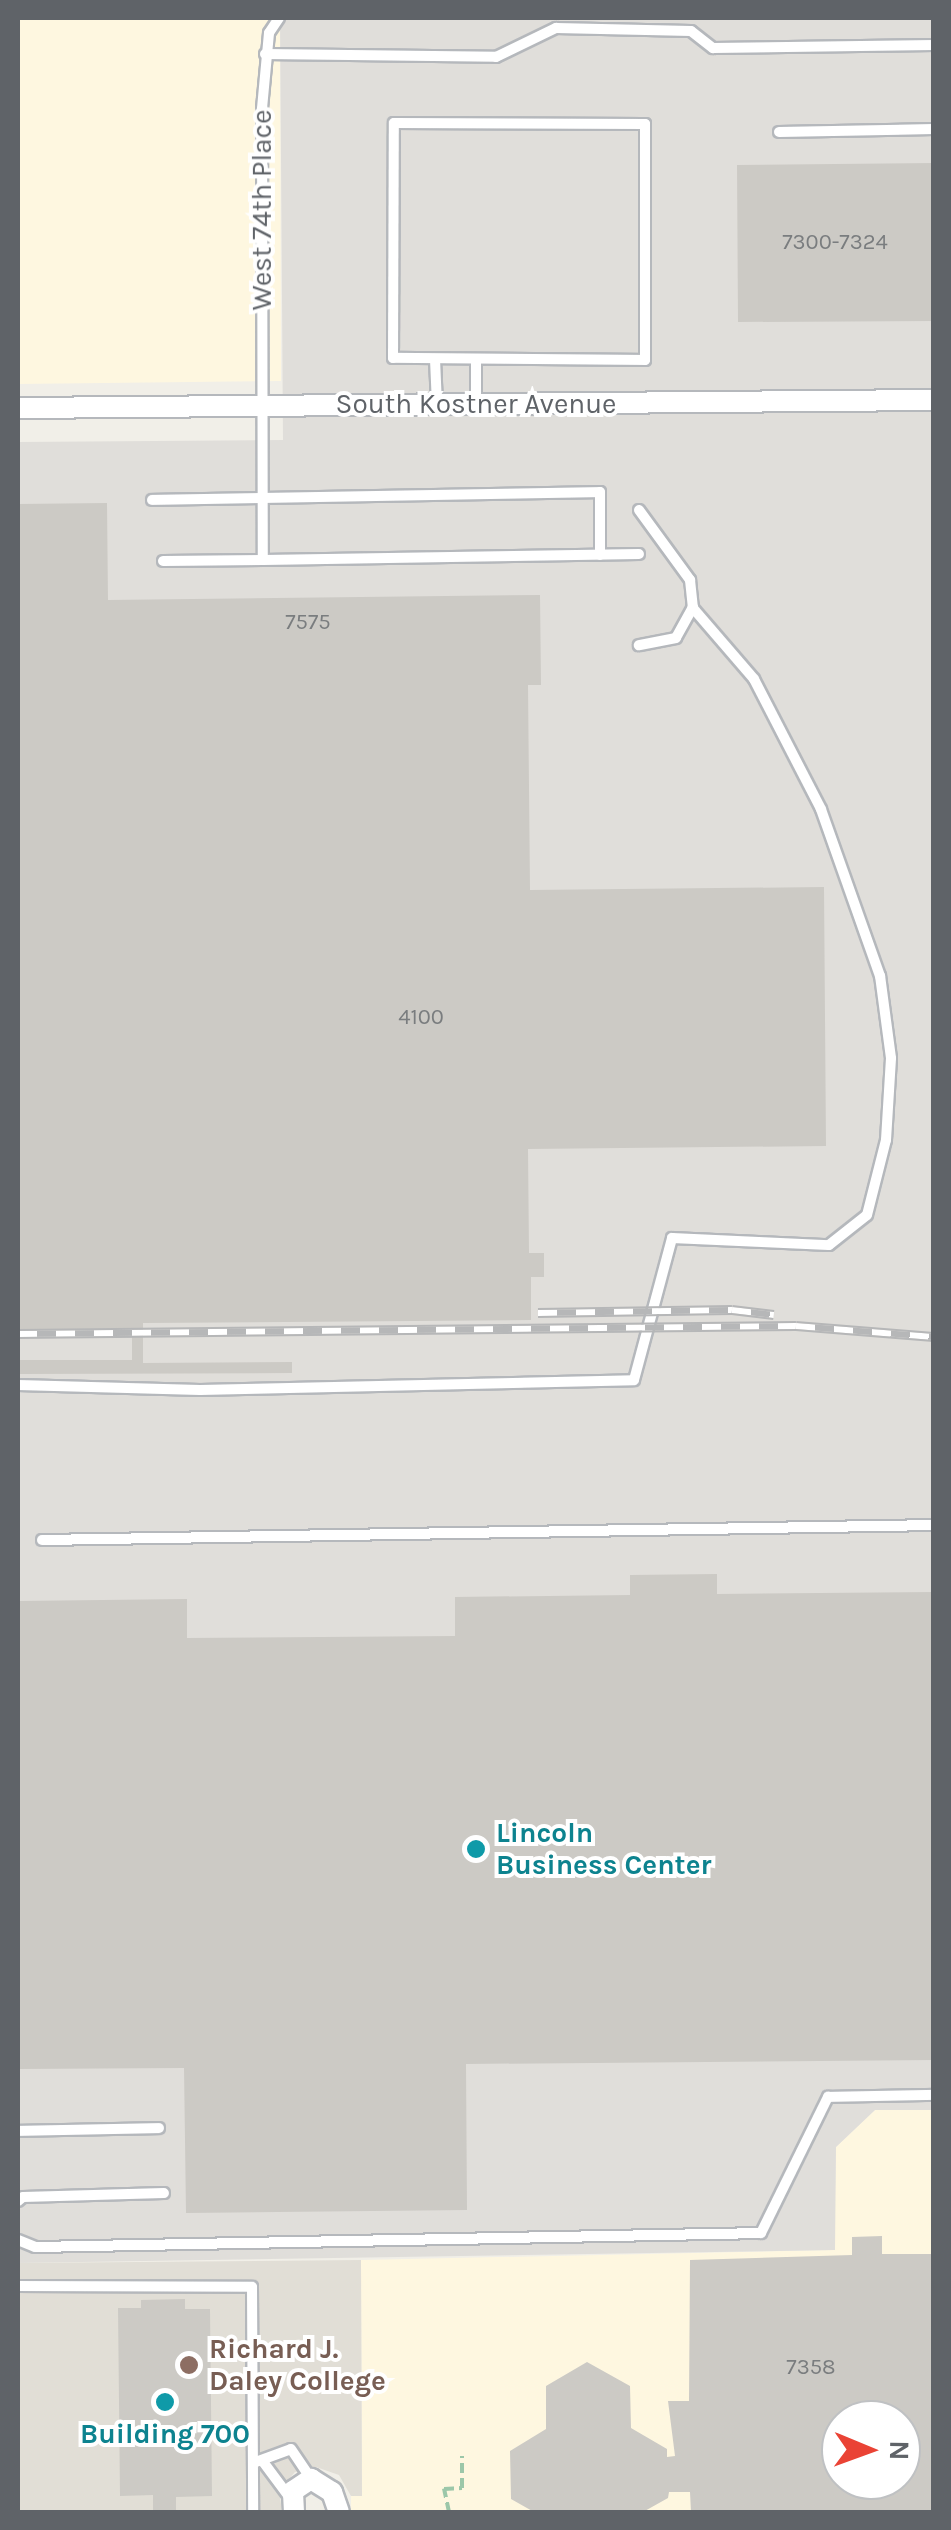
<!DOCTYPE html>
<style>
body{margin:0}
#map{position:relative;width:951px;height:2530px;overflow:hidden;background:#f1efe8;font-family:Karla,sans-serif}
div>[style]{position:absolute}
[style*='--x']{left:calc(var(--x)*1px);top:calc(var(--y)*1px);width:calc(var(--w)*1px);rotate:calc(var(--a)*1deg)}
.commercial>*{inset:0;background:#fef7e0}
.industrial>*{inset:0;background:#e0deda}
.education>*{inset:0;background:#e1ded6}
.building>*{inset:0;background:#cccac5}
.path>*{height:4px;margin-top:-2px;transform-origin:0;background:repeating-linear-gradient(90deg,#9cc7a9 0 10px,transparent 0 15px)}
.roads{filter:drop-shadow(2px 0 #b5b8bc) drop-shadow(-2px 0 #b5b8bc) drop-shadow(0 2px #b5b8bc) drop-shadow(0 -2px #b5b8bc)}
.service>*{height:10px;margin:-5px;padding:0 5px;transform-origin:5px;border-radius:5px;background:#fff}
.minor>*{height:20px;margin:-10px;padding:0 10px;transform-origin:10px;border-radius:10px;background:#fff}
.rail>*{height:10px;margin-top:-5px;transform-origin:0;background:repeating-linear-gradient(90deg,#fff 0 19px,#b6b7b8 0 38px);box-sizing:border-box;border-block:2px solid #b6b7b8}
.dots>*{width:28px;height:28px;translate:-50% -50%;box-sizing:border-box;border:5px solid #fff;border-radius:50%}
span{translate:-50% -50%;white-space:nowrap;text-align:center;line-height:1.15;-webkit-text-stroke:8px #fff;paint-order:stroke}
.number-label{font-size:22px;color:#7a7d7f}
.number-label span{-webkit-text-stroke-width:0}
.street-label{font-size:28px;color:#5f6368}
.culture-label{font-size:28px;color:#0d838f;font-weight:700}
.left{translate:0 -50%;text-align:left}
.education-label{font-size:28px;color:#785e54;font-weight:700}
.frame{position:absolute;inset:0;border:20px solid #5f6368;pointer-events:none}
.north{position:absolute;left:821px;top:2400px;width:100px;height:100px;box-sizing:border-box;background:#fff;border:2px solid #bfc1c3;border-radius:50%;rotate:91deg;font-size:28px;font-weight:700;line-height:40px;text-align:center;color:#5f6368}
.north::after{content:'';display:block;margin:auto;width:35px;height:45px;background:#ea4335;clip-path:polygon(50% 0,100% 100%,50% 72%,0 100%)}
</style>
<div id="map">
<div class="commercial">
<div style="clip-path:polygon(18px 18px,280px 18px,281px 381px,18px 384px)"></div>
<div style="clip-path:polygon(evenodd,875px 2110px,933px 2110px,933px 2512px,351px 2512px,351px 2496px,362px 2495px,361px 2260px,834px 2250px,836px 2147px,875px 2110px,841px 2420px,901px 2420px,901px 2480px,841px 2480px,841px 2420px)"></div>
</div>
<div class="industrial">
<div style="clip-path:polygon(280px 18px,933px 18px,934px 2110px,875px 2110px,836px 2147px,835px 2250px,18px 2263px,18px 442px,283px 440px)"></div>
</div>
<div class="education">
<div style="clip-path:polygon(361px 2260px,362px 2496px,351px 2496px,339px 2475px,316px 2467px,295px 2472px,286px 2482px,280px 2497px,282px 2512px,18px 2512px,18px 2263px)"></div>
</div>
<div class="building">
<div style="clip-path:polygon(934px 163px,934px 321px,738px 322px,737px 165px)"></div>
<div style="clip-path:polygon(107px 503px,108px 600px,540px 595px,541px 685px,528px 685px,530px 890px,824px 887px,826px 1146px,528px 1149px,529px 1253px,544px 1253px,544px 1277px,531px 1277px,531px 1320px,143px 1323px,143px 1363px,292px 1362px,292px 1373px,18px 1374px,18px 1360px,132px 1360px,132px 1329px,18px 1330px,18px 504px)"></div>
<div style="clip-path:polygon(717px 1574px,717px 1594px,934px 1592px,934px 2060px,466px 2064px,467px 2210px,186px 2213px,184px 2068px,18px 2069px,18px 1601px,187px 1599px,187px 1638px,455px 1636px,455px 1597px,630px 1595px,630px 1575px)"></div>
<div style="clip-path:polygon(evenodd,882px 2236px,882px 2254px,934px 2254px,934px 2512px,691px 2512px,690px 2492px,669px 2492px,668px 2498px,643px 2512px,534px 2512px,511px 2499px,510px 2451px,546px 2429px,546px 2386px,587px 2362px,630px 2386px,631px 2428px,667px 2449px,667px 2457px,675px 2456px,668px 2401px,689px 2401px,690px 2260px,852px 2255px,852px 2237px,882px 2236px,841px 2420px,901px 2420px,901px 2480px,841px 2480px,841px 2420px)"></div>
<div style="clip-path:polygon(185px 2299px,185px 2309px,210px 2309px,212px 2496px,176px 2497px,176px 2512px,153px 2512px,153px 2495px,120px 2496px,118px 2308px,141px 2308px,141px 2300px)"></div>
</div>
<div class="path">
<div style="--x:449;--y:2512;--w:24;--a:-102"></div>
<div style="--x:444;--y:2489;--w:18;--a:-3"></div>
<div style="--x:462;--y:2488;--w:32;--a:-90"></div>
</div>
<div class="roads">
<div class="service">
<div style="--x:279;--y:18;--w:18;--a:124"></div>
<div style="--x:269;--y:33;--w:76;--a:95.3"></div>
<div style="--x:262;--y:109;--w:451;--a:89.9"></div>
<div style="--x:263;--y:560;--w:376;--a:-0.9"></div>
<div style="--x:265;--y:54;--w:231;--a:0.7"></div>
<div style="--x:496;--y:57;--w:67;--a:-25.8"></div>
<div style="--x:556;--y:28;--w:135;--a:1.3"></div>
<div style="--x:691;--y:31;--w:28;--a:38"></div>
<div style="--x:713;--y:48;--w:221;--a:-0.8"></div>
<div style="--x:394;--y:123;--w:251;--a:0.2"></div>
<div style="--x:645;--y:124;--w:236;--a:90"></div>
<div style="--x:645;--y:360;--w:252;--a:-179.5"></div>
<div style="--x:393;--y:358;--w:235;--a:-89.8"></div>
<div style="--x:779;--y:132;--w:155;--a:-1.1"></div>
<div style="--x:435;--y:359;--w:45;--a:87.5"></div>
<div style="--x:476;--y:359;--w:45;--a:90"></div>
<div style="--x:152;--y:500;--w:448;--a:-1"></div>
<div style="--x:600;--y:492;--w:63;--a:90"></div>
<div style="--x:639;--y:510;--w:87;--a:53.9"></div>
<div style="--x:690;--y:580;--w:27;--a:84"></div>
<div style="--x:693;--y:607;--w:35;--a:119"></div>
<div style="--x:676;--y:638;--w:38;--a:169"></div>
<div style="--x:163;--y:561;--w:100;--a:-0.6"></div>
<div style="--x:18;--y:1385;--w:182;--a:1.6"></div>
<div style="--x:200;--y:1390;--w:434;--a:-1.3"></div>
<div style="--x:634;--y:1380;--w:147;--a:-75"></div>
<div style="--x:672;--y:1238;--w:157;--a:2.6"></div>
<div style="--x:829;--y:1245;--w:48;--a:-38.3"></div>
<div style="--x:867;--y:1215;--w:77;--a:-75.8"></div>
<div style="--x:886;--y:1140;--w:82;--a:-86.5"></div>
<div style="--x:891;--y:1058;--w:83;--a:-97.6"></div>
<div style="--x:880;--y:976;--w:177;--a:-109.5"></div>
<div style="--x:821;--y:809;--w:146;--a:-117.3"></div>
<div style="--x:754;--y:679;--w:94;--a:-130.7"></div>
<div style="--x:42;--y:1540;--w:892;--a:-0.96"></div>
<div style="--x:18;--y:2131;--w:141;--a:-1.2"></div>
<div style="--x:18;--y:2201;--w:6;--a:-39"></div>
<div style="--x:23;--y:2197;--w:141;--a:-1.6"></div>
<div style="--x:18;--y:2240;--w:18;--a:22"></div>
<div style="--x:35;--y:2247;--w:726;--a:-1.1"></div>
<div style="--x:761;--y:2233;--w:152;--a:-63.8"></div>
<div style="--x:828;--y:2097;--w:106;--a:-1.1"></div>
<div style="--x:18;--y:2286;--w:234;--a:0.2"></div>
<div style="--x:252;--y:2287;--w:225;--a:89.7"></div>
<div style="--x:253;--y:2463;--w:40;--a:-20.2"></div>
<div style="--x:291;--y:2449;--w:36;--a:56"></div>
<div style="--x:264;--y:2463;--w:44;--a:53.4"></div>
</div>
<div class="minor">
<div style="--x:18;--y:408;--w:916;--a:-0.5"></div>
<div style="--x:294;--y:2512;--w:21;--a:-93"></div>
<div style="--x:293;--y:2491;--w:22;--a:-34"></div>
<div style="--x:311;--y:2479;--w:25;--a:32"></div>
<div style="--x:332;--y:2492;--w:21;--a:71"></div>
</div>
</div>
<div class="rail">
<div style="--x:538;--y:1313;--w:194;--a:-0.9"></div>
<div style="--x:732;--y:1310;--w:42;--a:6.8"></div>
<div style="--x:18;--y:1334;--w:778;--a:-0.59"></div>
<div style="--x:796;--y:1326;--w:138;--a:4.6"></div>
</div>
<div class="dots">
<div style="left:476px;top:1849px;background:#0f9aa8"></div>
<div style="left:189px;top:2365px;background:#8d6e63"></div>
<div style="left:165px;top:2402px;background:#0f9aa8"></div>
</div>
<div class="number-label">
<span style="left:835px;top:243px">7300-7324</span>
<span style="left:308px;top:623px">7575</span>
<span style="left:421px;top:1018px">4100</span>
<span style="left:811px;top:2368px">7358</span>
</div>
<div class="street-label">
<span style="left:262px;top:210px;rotate:-90deg">West 74th Place</span>
<span style="left:476px;top:404px">South Kostner Avenue</span>
</div>
<div class="culture-label">
<span class="left" style="left:496px;top:1849px">Lincoln<br>Business Center</span>
<span style="left:165px;top:2434px">Building 700</span>
</div>
<div class="education-label">
<span class="left" style="left:209px;top:2365px">Richard J.<br>Daley College</span>
</div>
<div class="frame"></div>
<div class="north">N</div>
</div>
